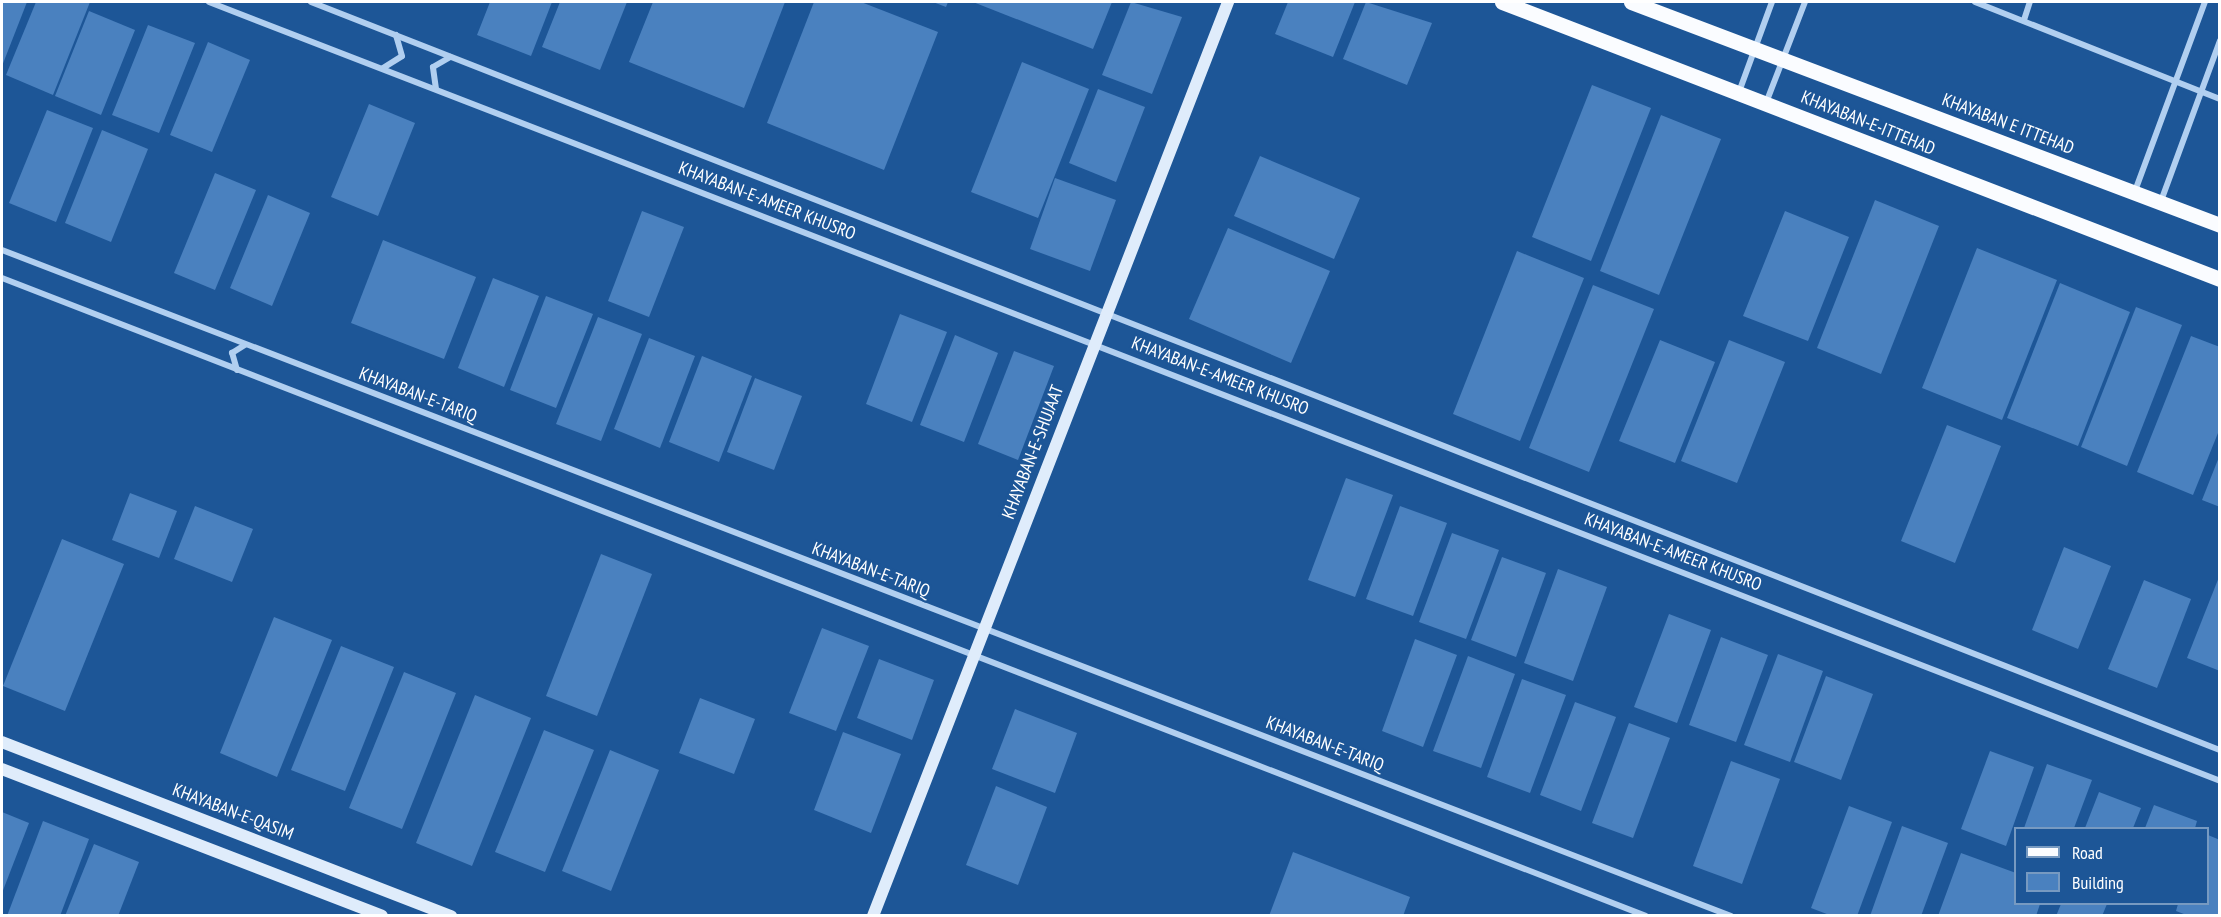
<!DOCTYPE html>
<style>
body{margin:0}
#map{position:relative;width:2221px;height:917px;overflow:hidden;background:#1d5697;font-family:"PT Sans Narrow",sans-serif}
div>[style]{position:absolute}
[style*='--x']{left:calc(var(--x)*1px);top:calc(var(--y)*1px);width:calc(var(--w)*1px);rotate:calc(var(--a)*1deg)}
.building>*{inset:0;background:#4a81bf}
.street>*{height:6px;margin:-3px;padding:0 3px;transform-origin:3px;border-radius:3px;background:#b1cff0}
.secondary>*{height:12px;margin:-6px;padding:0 6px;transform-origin:6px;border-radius:6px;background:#dfecfb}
.primary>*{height:15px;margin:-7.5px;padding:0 7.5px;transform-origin:7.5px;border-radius:7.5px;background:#fafcff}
span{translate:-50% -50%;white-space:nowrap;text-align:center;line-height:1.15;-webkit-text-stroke:4.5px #1d5697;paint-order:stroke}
.street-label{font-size:18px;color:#fff}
.frame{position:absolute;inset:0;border:3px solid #fff;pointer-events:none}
.legend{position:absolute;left:2014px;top:827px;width:195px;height:78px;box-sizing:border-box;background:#1d5697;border:2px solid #779ac1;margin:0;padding:8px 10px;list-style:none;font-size:18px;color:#fff}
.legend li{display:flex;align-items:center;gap:12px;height:30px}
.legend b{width:30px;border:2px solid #779ac1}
</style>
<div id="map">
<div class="building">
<div style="clip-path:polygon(2px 2px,27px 2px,2px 66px)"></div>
<div style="clip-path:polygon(36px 2px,90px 2px,53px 95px,6px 75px)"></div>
<div style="clip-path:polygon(490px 2px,552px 2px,531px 56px,477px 35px)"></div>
<div style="clip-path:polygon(560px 2px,627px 2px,600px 70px,542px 47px)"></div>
<div style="clip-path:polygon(653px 2px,785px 2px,744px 108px,629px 62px)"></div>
<div style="clip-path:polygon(814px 2px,861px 2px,938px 32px,884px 170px,767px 123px)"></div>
<div style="clip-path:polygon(933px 2px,948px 2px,946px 7px)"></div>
<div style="clip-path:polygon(973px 2px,1112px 2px,1093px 49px)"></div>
<div style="clip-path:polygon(1131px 2px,1182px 17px,1152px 94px,1102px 75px)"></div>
<div style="clip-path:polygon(1288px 2px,1355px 2px,1333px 57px,1275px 34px)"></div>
<div style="clip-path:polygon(1366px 2px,1432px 23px,1407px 85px,1343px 59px)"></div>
<div style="clip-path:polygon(89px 11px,135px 30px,101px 115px,55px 96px)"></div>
<div style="clip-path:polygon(148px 25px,195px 43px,159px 133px,112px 115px)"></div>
<div style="clip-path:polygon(208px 42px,250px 60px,212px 152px,170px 135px)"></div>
<div style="clip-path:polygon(1022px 62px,1089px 89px,1038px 218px,971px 192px)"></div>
<div style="clip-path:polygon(1592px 85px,1651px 108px,1591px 261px,1532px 237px)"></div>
<div style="clip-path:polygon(1098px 89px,1145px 107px,1116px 182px,1069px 163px)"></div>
<div style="clip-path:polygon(369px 104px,415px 123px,378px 216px,331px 197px)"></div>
<div style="clip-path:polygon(47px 110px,93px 128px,56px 222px,9px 203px)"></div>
<div style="clip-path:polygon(1661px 115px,1721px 139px,1659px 295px,1600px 271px)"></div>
<div style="clip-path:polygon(102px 130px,148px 149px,111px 242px,65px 223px)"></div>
<div style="clip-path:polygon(1260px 156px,1360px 198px,1334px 259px,1234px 216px)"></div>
<div style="clip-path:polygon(215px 173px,256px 190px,215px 290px,174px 273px)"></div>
<div style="clip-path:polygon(1055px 178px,1116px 200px,1090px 271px,1030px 249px)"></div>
<div style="clip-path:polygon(268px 195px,310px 213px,272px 306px,230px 288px)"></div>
<div style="clip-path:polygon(1875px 200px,1939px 226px,1881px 374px,1817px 348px)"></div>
<div style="clip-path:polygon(642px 211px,684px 227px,649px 317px,608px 301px)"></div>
<div style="clip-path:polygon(1785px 211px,1849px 237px,1808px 341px,1743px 316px)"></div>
<div style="clip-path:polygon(1228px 228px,1330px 271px,1291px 363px,1189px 319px)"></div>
<div style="clip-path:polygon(383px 240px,476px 277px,444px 359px,351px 323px)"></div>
<div style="clip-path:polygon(1977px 248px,2057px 280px,2002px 420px,1922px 388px)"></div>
<div style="clip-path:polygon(1517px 251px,1584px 278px,1520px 441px,1453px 414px)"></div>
<div style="clip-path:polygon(493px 278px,539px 296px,504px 387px,458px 368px)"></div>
<div style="clip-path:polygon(2060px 283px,2130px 312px,2078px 446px,2007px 418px)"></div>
<div style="clip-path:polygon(1593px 285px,1654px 309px,1589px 472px,1529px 448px)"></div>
<div style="clip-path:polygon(546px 296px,593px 314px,556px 408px,510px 390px)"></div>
<div style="clip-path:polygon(2136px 307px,2182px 325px,2127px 466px,2081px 447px)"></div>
<div style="clip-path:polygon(900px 314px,947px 332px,912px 422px,866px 404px)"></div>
<div style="clip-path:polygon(598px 317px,642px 334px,601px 441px,556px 424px)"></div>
<div style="clip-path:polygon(955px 335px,998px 353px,964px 442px,920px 425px)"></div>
<div style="clip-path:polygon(2191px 336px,2220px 347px,2220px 428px,2193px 495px,2137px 472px)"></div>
<div style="clip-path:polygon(649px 338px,695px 356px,660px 448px,614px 429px)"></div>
<div style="clip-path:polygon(1660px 340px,1715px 362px,1675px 463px,1619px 441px)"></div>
<div style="clip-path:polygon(1729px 340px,1785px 362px,1737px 483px,1681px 461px)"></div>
<div style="clip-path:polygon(1014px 351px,1054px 366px,1018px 460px,978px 444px)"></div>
<div style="clip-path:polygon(702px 356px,752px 376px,719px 462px,669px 442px)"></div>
<div style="clip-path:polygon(755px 378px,802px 396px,774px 470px,727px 452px)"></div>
<div style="clip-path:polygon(1947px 425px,2001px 446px,1955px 563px,1901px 541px)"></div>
<div style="clip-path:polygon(2219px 457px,2220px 457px,2220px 507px,2202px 500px)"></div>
<div style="clip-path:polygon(1346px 478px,1393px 495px,1355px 597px,1308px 580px)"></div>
<div style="clip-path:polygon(130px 493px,177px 511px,159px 558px,112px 540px)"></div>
<div style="clip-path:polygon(195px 506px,253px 529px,232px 582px,174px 559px)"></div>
<div style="clip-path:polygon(1400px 506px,1447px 523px,1413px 616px,1366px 599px)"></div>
<div style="clip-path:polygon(1452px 533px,1499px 550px,1466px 639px,1419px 622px)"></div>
<div style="clip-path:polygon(62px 539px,124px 564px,65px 711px,3px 686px)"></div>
<div style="clip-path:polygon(2064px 547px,2111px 566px,2078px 649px,2032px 630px)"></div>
<div style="clip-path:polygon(601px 554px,652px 574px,597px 716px,546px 696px)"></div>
<div style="clip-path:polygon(1502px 557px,1546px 573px,1516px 657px,1471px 640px)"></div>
<div style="clip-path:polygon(1558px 569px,1607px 587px,1573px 681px,1524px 663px)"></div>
<div style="clip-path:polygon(2219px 577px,2220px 577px,2220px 671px,2187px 658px)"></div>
<div style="clip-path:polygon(2144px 580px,2191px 599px,2157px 688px,2108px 669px)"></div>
<div style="clip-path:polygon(1669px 614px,1711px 630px,1677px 723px,1634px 707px)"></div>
<div style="clip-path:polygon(274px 617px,332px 640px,277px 777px,220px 753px)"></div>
<div style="clip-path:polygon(822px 628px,869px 646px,836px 731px,789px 713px)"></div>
<div style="clip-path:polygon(1721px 637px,1768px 655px,1736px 742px,1689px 725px)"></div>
<div style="clip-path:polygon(1415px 639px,1457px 655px,1423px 747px,1382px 731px)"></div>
<div style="clip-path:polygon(341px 646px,394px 667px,345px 791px,291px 770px)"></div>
<div style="clip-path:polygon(1778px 654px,1823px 671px,1790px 762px,1744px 745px)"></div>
<div style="clip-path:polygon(1468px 656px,1515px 674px,1481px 768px,1433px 751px)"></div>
<div style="clip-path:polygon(879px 659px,934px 680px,912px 740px,857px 718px)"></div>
<div style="clip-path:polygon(404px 672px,456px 693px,402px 829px,349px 808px)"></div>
<div style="clip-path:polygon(1826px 676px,1873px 694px,1841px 780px,1794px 762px)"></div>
<div style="clip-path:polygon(1522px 679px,1566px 695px,1530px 793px,1487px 777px)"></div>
<div style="clip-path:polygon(475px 695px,531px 718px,472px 866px,416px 843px)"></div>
<div style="clip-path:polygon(700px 698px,755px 719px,734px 774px,679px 753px)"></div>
<div style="clip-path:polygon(1575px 702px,1616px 717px,1581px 811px,1540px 795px)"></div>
<div style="clip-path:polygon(1015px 709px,1077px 733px,1055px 793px,992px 769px)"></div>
<div style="clip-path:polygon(1629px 723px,1670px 738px,1633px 838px,1592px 823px)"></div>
<div style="clip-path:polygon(544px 730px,594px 750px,545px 872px,495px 852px)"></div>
<div style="clip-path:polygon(843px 732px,901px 754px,871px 833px,814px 810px)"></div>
<div style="clip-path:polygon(610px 750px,659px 770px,611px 891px,562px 871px)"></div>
<div style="clip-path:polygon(1990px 751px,2034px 767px,2006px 846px,1961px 829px)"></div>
<div style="clip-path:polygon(1731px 761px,1780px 779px,1742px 884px,1693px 866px)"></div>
<div style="clip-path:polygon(2047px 764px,2092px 780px,2074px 828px,2024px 828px)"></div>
<div style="clip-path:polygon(996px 786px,1047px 807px,1018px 885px,966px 865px)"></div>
<div style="clip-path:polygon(2099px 792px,2141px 808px,2133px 828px,2085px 828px)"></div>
<div style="clip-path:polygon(2154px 805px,2197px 821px,2195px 828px,2145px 828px)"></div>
<div style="clip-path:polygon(1849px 806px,1892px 822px,1857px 916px,1832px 916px,1811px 908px)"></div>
<div style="clip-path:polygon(2px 812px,29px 823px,2px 893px)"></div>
<div style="clip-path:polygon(43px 821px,89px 839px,60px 916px,7px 916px)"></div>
<div style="clip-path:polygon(1902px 826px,1948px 843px,1921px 916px,1870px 916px)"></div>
<div style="clip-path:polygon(2208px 835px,2220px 840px,2220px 916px,2189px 916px,2176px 911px,2178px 904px,2208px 904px)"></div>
<div style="clip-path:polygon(94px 844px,139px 862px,118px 916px,65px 916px)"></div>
<div style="clip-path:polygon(1293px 852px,1410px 897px,1403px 916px,1269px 916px)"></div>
<div style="clip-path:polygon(1961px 853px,2016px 873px,2016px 904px,2040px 904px,2036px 916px,1938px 916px)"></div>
<div style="clip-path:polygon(2061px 904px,2107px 904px,2102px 916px,2056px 916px)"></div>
</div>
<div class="street">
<div style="--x:209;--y:2;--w:2157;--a:21.17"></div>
<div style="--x:311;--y:2;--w:2050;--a:21.4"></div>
<div style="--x:1975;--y:2;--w:264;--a:21.6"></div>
<div style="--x:2024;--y:20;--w:19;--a:-72"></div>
<div style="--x:383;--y:68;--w:22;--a:-32"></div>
<div style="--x:402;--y:56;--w:22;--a:-106"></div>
<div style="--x:436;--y:89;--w:22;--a:-98"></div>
<div style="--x:433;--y:67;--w:20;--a:-30"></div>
<div style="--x:1739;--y:92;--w:96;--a:-69.9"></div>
<div style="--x:1766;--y:103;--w:108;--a:-68.9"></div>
<div style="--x:2135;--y:191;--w:202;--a:-69.7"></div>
<div style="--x:2161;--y:201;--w:171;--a:-69.8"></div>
<div style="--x:2;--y:250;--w:1853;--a:21.07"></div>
<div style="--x:2;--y:278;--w:1763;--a:21.21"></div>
<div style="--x:237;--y:370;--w:18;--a:-106"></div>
<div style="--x:232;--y:353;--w:15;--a:-32"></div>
</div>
<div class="secondary">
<div style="--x:2;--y:742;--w:482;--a:21.2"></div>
<div style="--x:2;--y:769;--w:407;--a:21.1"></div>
<div style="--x:873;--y:916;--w:981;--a:-68.77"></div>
</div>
<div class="primary">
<div style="--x:1502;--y:2;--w:770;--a:21.1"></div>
<div style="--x:1631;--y:2;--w:630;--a:20.74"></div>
</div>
<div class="street-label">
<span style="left:1868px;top:123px;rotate:22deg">KHAYABAN-E-ITTEHAD</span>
<span style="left:2008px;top:124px;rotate:21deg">KHAYABAN E ITTEHAD</span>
<span style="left:767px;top:201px;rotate:21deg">KHAYABAN-E-AMEER KHUSRO</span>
<span style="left:1220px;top:376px;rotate:21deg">KHAYABAN-E-AMEER KHUSRO</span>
<span style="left:418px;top:395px;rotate:21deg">KHAYABAN-E-TARIQ</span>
<span style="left:1033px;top:452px;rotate:-69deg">KHAYABAN-E-SHUJAAT</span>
<span style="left:1673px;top:552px;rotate:21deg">KHAYABAN-E-AMEER KHUSRO</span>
<span style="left:871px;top:570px;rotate:21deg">KHAYABAN-E-TARIQ</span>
<span style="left:1325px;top:744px;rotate:21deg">KHAYABAN-E-TARIQ</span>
<span style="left:233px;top:812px;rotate:21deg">KHAYABAN-E-QASIM</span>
</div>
<div class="frame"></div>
<ul class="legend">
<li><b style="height:8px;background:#fafcff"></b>Road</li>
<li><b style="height:16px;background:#4a81bf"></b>Building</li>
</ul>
</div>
